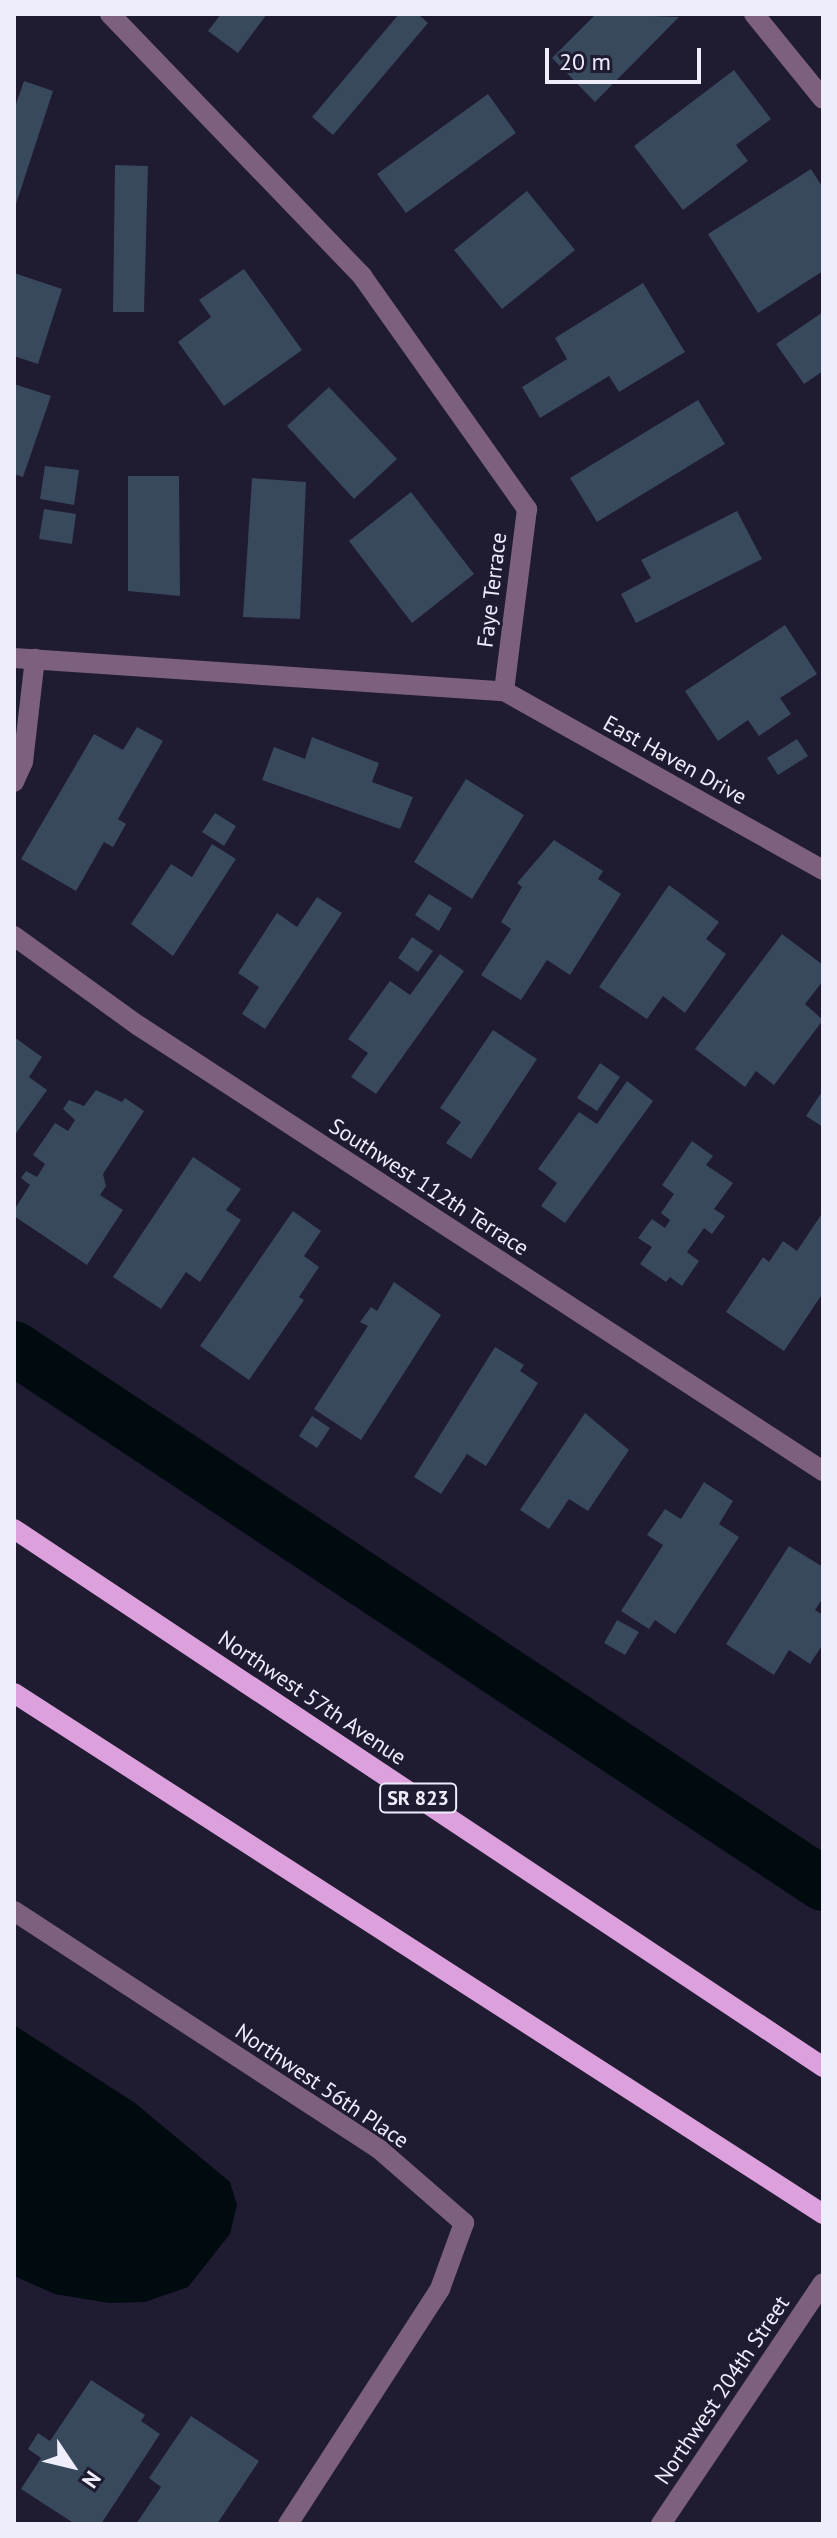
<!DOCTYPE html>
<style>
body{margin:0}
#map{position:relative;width:837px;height:2538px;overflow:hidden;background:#1f1b31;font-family:"PT Sans",sans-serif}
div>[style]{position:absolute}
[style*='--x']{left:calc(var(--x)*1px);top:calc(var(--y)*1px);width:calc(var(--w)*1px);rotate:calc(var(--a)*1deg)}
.water>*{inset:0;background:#000b10}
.canal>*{height:54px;margin:-27px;padding:0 27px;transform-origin:27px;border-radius:27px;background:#000b10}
.building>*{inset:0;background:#38485d}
.minor>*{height:20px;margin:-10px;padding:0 10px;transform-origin:10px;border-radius:10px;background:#7c607c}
.major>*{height:20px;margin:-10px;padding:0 10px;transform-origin:10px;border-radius:10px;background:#dca1dd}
span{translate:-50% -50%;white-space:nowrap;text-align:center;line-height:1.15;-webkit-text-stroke:6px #1f1b31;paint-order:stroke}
.shield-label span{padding:2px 6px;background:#1f1b31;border:2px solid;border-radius:6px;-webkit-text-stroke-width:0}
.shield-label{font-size:20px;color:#eeedfc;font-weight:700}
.street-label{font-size:22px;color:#eeedfc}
.frame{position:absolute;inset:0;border:16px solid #eeedfc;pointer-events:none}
.north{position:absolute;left:32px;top:2426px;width:80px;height:80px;-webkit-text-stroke:6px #1f1b31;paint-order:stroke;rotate:125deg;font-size:22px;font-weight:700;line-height:32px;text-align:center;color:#eeedfc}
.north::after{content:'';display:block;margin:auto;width:28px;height:36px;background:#eeedfc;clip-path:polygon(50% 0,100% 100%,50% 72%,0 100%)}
.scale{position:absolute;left:545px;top:48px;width:156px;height:36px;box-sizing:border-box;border:4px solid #eeedfc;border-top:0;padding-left:10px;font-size:24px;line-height:28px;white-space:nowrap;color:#eeedfc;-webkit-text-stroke:6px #1f1b31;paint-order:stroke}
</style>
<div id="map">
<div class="water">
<div style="clip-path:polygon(14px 2025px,135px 2103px,230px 2182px,237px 2205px,230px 2234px,188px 2287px,145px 2302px,109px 2303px,55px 2294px,14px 2276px)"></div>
</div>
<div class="canal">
<div style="--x:14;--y:1348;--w:970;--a:33.53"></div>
</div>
<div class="building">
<div style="clip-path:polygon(221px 14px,267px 14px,238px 53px,208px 31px)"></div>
<div style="clip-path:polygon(399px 14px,418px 14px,428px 23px,333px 135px,312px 117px)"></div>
<div style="clip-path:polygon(596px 14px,679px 17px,595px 102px,552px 58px)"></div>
<div style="clip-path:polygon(734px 70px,771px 119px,736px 145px,748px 161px,683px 210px,634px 146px)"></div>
<div style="clip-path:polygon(24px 81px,53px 91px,15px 207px,14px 110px)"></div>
<div style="clip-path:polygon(488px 94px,516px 133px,406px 213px,377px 174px)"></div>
<div style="clip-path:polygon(115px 165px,148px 166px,144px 312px,113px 312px)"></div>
<div style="clip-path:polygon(811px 169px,823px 188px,823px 271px,758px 313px,708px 234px)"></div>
<div style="clip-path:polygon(527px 191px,575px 250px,502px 309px,454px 250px)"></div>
<div style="clip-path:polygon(244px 269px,302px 350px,224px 406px,178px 342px,211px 317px,199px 300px)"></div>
<div style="clip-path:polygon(14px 273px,62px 289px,38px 364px,14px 356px)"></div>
<div style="clip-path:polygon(643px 283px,685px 352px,619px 392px,609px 376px,540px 418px,522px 387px,567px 359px,555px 338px)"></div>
<div style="clip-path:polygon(823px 312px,823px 371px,804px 384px,776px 344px)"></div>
<div style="clip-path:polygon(14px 384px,51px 396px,23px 477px,14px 474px)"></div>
<div style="clip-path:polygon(329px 387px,397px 459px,354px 499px,287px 426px)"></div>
<div style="clip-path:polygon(698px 400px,725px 444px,597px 522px,570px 478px)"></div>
<div style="clip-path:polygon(45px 466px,79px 470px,74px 505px,40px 499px)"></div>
<div style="clip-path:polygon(128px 476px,179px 476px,180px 596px,128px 591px)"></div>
<div style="clip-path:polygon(252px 478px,306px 482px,300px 619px,243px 617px)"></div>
<div style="clip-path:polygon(411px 492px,474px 574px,412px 623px,349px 541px)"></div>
<div style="clip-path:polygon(44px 509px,76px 514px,72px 544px,39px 539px)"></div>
<div style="clip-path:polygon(737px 511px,762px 559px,636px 623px,621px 594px,651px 578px,641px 560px)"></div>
<div style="clip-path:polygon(785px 625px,817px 674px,780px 698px,791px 714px,759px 736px,748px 720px,718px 741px,685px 691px)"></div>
<div style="clip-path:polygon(137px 727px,163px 741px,118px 819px,126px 824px,113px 847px,104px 842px,76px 891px,21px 859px,94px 734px,123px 750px)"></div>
<div style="clip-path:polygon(312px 737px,379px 763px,372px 782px,413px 797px,400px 829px,262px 780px,274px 747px,305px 759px)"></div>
<div style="clip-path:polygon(797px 739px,808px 756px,778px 775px,767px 758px)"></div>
<div style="clip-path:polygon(466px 779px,524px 815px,472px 899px,414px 862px)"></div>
<div style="clip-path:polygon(215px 813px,236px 826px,224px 846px,202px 832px)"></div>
<div style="clip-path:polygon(554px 840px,603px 871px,598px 879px,621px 894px,570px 975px,547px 960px,521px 1000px,481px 975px,511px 929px,501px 922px,522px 887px,517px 883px)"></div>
<div style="clip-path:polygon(212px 844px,236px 859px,173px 956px,131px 924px,171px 864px,192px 877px)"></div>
<div style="clip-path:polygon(669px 885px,719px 922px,706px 939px,726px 954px,685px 1013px,663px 996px,647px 1019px,599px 987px)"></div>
<div style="clip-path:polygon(429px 894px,452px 908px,439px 931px,415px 915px)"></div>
<div style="clip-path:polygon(317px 897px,342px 913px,265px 1029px,242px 1014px,259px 987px,238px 973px,277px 913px,297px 927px)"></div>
<div style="clip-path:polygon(782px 934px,823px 965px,823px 981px,805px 1004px,823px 1020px,774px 1085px,756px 1071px,745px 1087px,695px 1049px)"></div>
<div style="clip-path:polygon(412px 937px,433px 951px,418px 972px,398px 958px)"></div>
<div style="clip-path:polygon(440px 954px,464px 971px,376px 1094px,351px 1077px,368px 1053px,348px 1039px,390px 981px,410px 995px)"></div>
<div style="clip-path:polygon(493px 1030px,537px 1059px,471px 1159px,446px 1143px,461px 1122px,440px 1108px)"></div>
<div style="clip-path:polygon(14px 1037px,42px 1057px,29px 1077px,47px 1090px,14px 1136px)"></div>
<div style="clip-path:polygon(600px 1063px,620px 1077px,597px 1111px,577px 1098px)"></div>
<div style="clip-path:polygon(627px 1081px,653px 1101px,565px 1223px,541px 1206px,557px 1183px,538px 1169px,579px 1112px,597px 1124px)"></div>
<div style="clip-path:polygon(96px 1090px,122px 1102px,125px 1098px,144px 1111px,103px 1174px,106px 1186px,100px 1195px,123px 1210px,87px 1265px,14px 1216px,14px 1210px,30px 1185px,21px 1178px,26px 1171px,37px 1177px,45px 1164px,33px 1155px,55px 1123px,68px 1131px,75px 1120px,63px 1109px,69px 1100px,84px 1106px)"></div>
<div style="clip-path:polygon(823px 1090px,823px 1127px,806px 1116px)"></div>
<div style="clip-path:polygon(692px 1141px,713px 1156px,706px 1165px,733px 1183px,714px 1209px,725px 1216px,712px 1234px,704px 1228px,687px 1252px,699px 1261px,682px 1286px,670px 1277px,666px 1282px,640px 1264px,652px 1247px,638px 1238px,652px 1219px,665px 1228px,670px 1220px,661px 1213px,674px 1194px,662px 1185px)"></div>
<div style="clip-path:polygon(193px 1157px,241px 1189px,226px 1210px,241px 1220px,200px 1282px,186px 1272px,161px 1309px,113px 1277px)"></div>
<div style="clip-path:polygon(293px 1211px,321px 1231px,304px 1256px,319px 1267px,299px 1297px,304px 1300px,249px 1380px,200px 1346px)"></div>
<div style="clip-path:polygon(823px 1212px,823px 1293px,784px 1351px,726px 1312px,763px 1257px,769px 1262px,783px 1241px,797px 1251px)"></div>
<div style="clip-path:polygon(394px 1282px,441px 1315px,361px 1440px,314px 1409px,368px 1326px,360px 1322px,371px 1307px,377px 1311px)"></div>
<div style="clip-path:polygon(495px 1347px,524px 1365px,520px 1371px,538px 1383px,486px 1466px,467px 1454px,441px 1494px,414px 1477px)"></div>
<div style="clip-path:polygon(585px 1413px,629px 1450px,588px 1511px,569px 1499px,549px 1529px,520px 1510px)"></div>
<div style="clip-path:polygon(312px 1416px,330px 1428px,317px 1448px,299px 1436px)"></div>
<div style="clip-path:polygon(704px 1482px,733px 1501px,719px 1524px,739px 1537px,675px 1634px,655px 1620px,649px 1629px,621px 1611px,663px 1545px,647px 1535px,665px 1509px,681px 1519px)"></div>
<div style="clip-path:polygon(789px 1546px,823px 1567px,823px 1598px,815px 1610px,823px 1615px,823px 1644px,810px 1664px,789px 1650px,774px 1675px,726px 1644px)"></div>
<div style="clip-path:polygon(617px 1620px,639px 1632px,625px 1655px,604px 1643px)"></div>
<div style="clip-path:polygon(91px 2380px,145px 2415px,141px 2421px,160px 2434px,101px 2524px,75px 2524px,21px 2489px,41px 2458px,28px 2449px,38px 2433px,50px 2441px)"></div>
<div style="clip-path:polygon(191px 2416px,259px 2461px,217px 2524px,136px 2524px,161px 2487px,149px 2478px)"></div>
</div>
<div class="minor">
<div style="--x:110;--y:14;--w:364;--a:46.1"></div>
<div style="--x:362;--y:276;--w:286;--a:54.7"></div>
<div style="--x:527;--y:509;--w:183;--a:97.2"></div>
<div style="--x:754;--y:14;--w:109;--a:50.9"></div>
<div style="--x:14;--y:658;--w:491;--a:3.9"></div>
<div style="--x:504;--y:691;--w:366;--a:29.3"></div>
<div style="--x:14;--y:782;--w:22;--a:-66"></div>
<div style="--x:23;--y:762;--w:104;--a:-83.4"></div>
<div style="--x:14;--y:936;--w:154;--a:35.8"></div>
<div style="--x:139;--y:1026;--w:816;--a:33.05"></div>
<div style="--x:14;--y:1911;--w:436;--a:33.1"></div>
<div style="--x:379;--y:2149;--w:113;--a:41"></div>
<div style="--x:464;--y:2223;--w:70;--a:110"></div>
<div style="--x:440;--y:2289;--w:280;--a:122.9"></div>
<div style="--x:661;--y:2524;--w:290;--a:-56.1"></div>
</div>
<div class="major">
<div style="--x:14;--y:1529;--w:972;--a:33.62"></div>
<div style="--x:14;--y:1693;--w:962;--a:32.78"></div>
</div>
<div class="shield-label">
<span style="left:418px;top:1798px">SR 823</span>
</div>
<div class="street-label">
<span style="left:492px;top:590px;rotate:-83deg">Faye Terrace</span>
<span style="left:675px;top:760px;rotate:29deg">East Haven Drive</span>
<span style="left:429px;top:1187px;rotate:33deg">Southwest 112th Terrace</span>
<span style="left:312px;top:1698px;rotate:34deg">Northwest 57th Avenue</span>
<span style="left:322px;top:2086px;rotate:34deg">Northwest 56th Place</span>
<span style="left:722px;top:2390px;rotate:-56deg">Northwest 204th Street</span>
</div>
<div class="frame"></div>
<div class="north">N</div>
<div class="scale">20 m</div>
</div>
